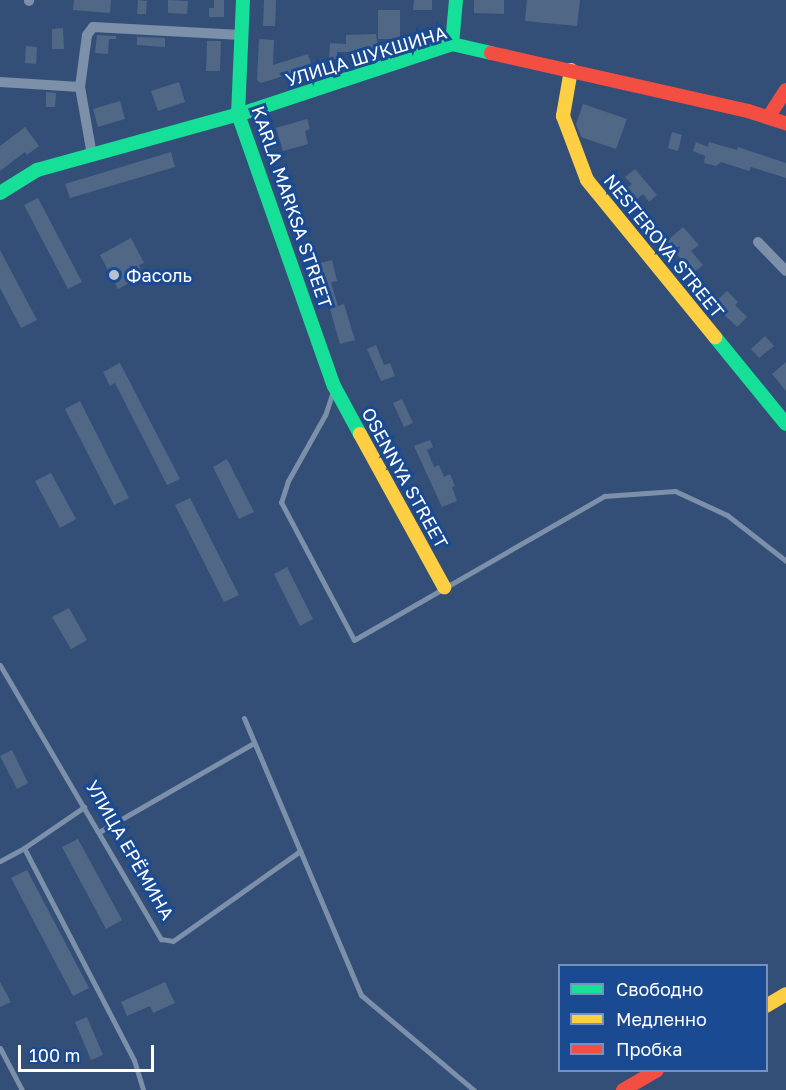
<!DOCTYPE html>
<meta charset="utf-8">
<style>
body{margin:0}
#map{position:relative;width:786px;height:1090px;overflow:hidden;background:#344f77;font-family:"Golos Text",sans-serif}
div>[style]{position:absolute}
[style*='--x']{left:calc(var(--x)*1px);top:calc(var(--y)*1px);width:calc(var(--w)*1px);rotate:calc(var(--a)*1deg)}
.building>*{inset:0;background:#516786}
.lane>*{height:5px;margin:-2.5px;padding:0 2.5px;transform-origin:2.5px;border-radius:2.5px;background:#7c90a9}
.street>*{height:10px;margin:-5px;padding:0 5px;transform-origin:5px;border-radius:5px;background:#7c90a9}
.fast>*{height:14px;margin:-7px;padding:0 7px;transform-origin:7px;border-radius:7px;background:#16e098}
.slow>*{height:14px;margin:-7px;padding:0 7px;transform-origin:7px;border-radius:7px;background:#ffcf43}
.jam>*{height:14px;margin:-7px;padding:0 7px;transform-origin:7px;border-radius:7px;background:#f24e42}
.dots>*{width:16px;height:16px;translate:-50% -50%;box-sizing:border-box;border:3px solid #194a92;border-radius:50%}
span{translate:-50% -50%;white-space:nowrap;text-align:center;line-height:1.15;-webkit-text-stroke:6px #194a92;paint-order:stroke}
.street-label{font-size:18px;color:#fff}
.poi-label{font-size:18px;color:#fff}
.left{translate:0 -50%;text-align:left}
.legend{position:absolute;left:558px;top:964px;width:210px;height:108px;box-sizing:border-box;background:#194a92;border:2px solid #7592be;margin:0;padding:8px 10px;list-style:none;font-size:18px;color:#fff}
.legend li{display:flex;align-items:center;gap:12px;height:30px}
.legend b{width:30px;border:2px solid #7592be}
.scale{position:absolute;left:18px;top:1045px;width:136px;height:27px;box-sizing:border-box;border:3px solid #fff;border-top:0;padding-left:8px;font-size:18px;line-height:21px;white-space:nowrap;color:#fff;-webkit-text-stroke:4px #194a92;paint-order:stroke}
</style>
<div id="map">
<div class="building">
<div style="clip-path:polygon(74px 0,111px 0,110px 13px,73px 10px)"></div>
<div style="clip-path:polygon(138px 0,147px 1px,146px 14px,137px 14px)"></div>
<div style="clip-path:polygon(168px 0,188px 1px,187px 14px,168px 13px)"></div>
<div style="clip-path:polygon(214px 0,224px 0,224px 17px,209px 17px,209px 8px,214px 8px)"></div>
<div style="clip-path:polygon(264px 0,276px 0,275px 26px,263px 26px)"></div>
<div style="clip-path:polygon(414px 0,432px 0,432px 10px,413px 10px)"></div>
<div style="clip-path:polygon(474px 0,504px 0,504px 14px,474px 13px)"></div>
<div style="clip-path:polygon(527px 0,580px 0,577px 26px,525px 21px)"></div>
<div style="clip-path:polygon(378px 10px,400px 10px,400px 39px,378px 39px)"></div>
<div style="clip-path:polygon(63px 28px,64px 49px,52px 49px,52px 29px)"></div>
<div style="clip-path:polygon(376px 34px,378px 47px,357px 49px,357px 52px,337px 52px,337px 59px,329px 59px,330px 43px,346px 44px,346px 35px)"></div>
<div style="clip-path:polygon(97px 35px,116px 36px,116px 39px,109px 39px,108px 54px,95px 53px)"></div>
<div style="clip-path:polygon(137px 37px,165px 38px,165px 47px,137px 45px)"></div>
<div style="clip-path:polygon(259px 39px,274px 40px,273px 65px,308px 54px,312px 67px,261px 83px,257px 80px)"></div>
<div style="clip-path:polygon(207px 41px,221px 41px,220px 71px,206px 71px)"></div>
<div style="clip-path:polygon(26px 46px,37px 47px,36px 64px,25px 63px)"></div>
<div style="clip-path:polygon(179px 82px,185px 102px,158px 111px,151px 91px)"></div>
<div style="clip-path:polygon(46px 92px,56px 93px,55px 107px,46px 107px)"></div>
<div style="clip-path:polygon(120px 101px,125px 119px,98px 127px,93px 109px)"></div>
<div style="clip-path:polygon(583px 104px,627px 119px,616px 149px,581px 137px,576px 124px)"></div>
<div style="clip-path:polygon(307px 119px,310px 129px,305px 131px,308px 144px,283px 151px,276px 128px)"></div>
<div style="clip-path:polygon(25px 127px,39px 146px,27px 155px,25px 152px,0 171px,0 146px)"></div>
<div style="clip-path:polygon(672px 132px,682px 135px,678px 151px,668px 148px)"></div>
<div style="clip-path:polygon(696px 142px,708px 147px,709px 142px,737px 150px,738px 147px,786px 163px,786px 178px,751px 167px,749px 171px,721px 162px,716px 166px,704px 163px,705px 156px,693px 151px)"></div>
<div style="clip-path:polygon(171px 152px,175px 167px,70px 198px,65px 184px)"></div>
<div style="clip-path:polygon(635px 169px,657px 195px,649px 202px,643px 194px,630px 205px,620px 194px,632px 184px,625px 177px)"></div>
<div style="clip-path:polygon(38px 198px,82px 282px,68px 289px,24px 205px)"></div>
<div style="clip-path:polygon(683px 227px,699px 245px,691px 251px,703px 265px,692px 274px,667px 241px)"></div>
<div style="clip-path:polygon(131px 238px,144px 263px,139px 265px,144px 275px,118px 289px,100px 255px)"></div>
<div style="clip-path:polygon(0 250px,37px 320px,21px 328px,0 288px)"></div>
<div style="clip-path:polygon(332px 260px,337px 281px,331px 282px,338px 306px,344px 304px,355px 340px,340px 344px,317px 264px)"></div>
<div style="clip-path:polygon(727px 291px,738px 302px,735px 305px,747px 317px,737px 327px,713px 304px)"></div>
<div style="clip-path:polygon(765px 336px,774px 346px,759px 358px,751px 349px)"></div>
<div style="clip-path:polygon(376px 345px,384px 365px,390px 363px,395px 376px,381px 381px,367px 349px)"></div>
<div style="clip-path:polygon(786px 362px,786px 391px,772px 374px)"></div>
<div style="clip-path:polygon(120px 363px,180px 479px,167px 485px,115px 383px,110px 386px,103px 372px)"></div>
<div style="clip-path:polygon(402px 399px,413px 423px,404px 427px,393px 403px)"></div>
<div style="clip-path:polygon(80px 401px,129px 498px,114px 505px,65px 409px)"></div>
<div style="clip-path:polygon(430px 440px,433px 447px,427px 450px,434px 467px,439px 465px,444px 477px,450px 474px,455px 486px,452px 487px,457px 501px,442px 507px,414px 446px)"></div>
<div style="clip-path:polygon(227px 459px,254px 512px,239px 519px,213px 467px)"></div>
<div style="clip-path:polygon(51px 473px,76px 519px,60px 528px,35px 481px)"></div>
<div style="clip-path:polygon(190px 498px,239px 595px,224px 602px,175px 505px)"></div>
<div style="clip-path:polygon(287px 567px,313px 619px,300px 626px,274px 574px)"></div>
<div style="clip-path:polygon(69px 608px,87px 640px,71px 649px,52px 617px)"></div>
<div style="clip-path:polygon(12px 750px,28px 783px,17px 789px,0 756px)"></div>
<div style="clip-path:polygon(78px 839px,122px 920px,106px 929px,62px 847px)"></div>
<div style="clip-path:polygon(27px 870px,89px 988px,73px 996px,11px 878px)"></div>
<div style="clip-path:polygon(0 982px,11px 1002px,0 1007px)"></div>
<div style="clip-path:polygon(165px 982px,175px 1003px,153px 1013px,150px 1006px,127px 1016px,121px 1002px)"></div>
<div style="clip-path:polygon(87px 1017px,103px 1055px,91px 1060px,75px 1022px)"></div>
</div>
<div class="lane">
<div style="--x:333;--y:391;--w:25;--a:108"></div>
<div style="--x:325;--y:415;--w:76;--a:119.3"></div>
<div style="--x:288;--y:481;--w:22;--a:108"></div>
<div style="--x:281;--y:502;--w:156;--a:62.1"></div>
<div style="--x:354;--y:640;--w:289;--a:-29.9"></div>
<div style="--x:604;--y:496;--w:71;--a:-4"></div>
<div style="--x:675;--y:491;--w:57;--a:24.8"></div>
<div style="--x:727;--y:515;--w:75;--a:37.9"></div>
<div style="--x:0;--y:665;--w:318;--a:59.6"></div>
<div style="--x:161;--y:939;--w:12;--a:9"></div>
<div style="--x:173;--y:941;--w:156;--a:-35.3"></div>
<div style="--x:244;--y:718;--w:301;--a:67.1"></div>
<div style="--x:361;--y:995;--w:148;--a:40.1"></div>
<div style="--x:99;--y:832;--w:179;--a:-29.9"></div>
<div style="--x:24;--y:848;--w:239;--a:62.6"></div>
<div style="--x:134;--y:1060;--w:31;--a:73"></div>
<div style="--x:0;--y:861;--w:27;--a:-28"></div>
<div style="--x:24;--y:848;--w:73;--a:-34.3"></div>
<div style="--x:0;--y:1048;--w:47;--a:62.4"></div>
</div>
<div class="street">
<div style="--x:29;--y:1;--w:1;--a:-90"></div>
<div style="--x:0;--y:82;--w:80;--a:3.6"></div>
<div style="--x:92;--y:155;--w:69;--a:-100"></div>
<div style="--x:80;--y:87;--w:52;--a:-82.3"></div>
<div style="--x:87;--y:35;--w:10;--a:-53"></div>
<div style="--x:93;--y:27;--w:148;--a:3.1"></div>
<div style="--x:758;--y:242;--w:40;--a:46"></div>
</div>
<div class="fast">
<div style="--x:243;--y:0;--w:114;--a:92.5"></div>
<div style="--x:238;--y:114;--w:288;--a:70.6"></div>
<div style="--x:334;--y:386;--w:55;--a:61.6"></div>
<div style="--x:452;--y:44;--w:44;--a:-84.8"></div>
<div style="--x:0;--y:193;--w:44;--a:-31.9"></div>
<div style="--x:37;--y:170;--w:224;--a:-15.5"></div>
<div style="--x:253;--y:110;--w:210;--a:-18.3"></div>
<div style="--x:452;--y:44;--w:40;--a:13"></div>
<div style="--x:715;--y:337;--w:112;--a:50.8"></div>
</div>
<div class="slow">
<div style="--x:571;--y:70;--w:47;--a:99.9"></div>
<div style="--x:563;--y:116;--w:68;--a:69.4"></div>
<div style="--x:587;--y:180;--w:203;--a:50.8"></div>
<div style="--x:360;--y:434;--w:175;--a:61.2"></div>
<div style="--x:766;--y:1006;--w:23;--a:-31"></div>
</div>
<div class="jam">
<div style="--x:491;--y:53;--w:263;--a:12.7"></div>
<div style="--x:748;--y:111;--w:40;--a:18"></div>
<div style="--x:769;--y:116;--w:31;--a:-57"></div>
<div style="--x:623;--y:1090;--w:39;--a:-30"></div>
</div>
<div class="dots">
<div style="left:114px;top:275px;background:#b8c1cf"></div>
</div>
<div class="street-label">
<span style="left:366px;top:56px;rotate:-17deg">УЛИЦА ШУКШИНА</span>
<span style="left:292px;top:207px;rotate:71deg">KARLA MARKSA STREET</span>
<span style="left:664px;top:246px;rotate:51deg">NESTEROVA STREET</span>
<span style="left:405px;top:478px;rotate:61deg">OSENNYA STREET</span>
<span style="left:130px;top:850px;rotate:60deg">УЛИЦА ЕРЁМИНА</span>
</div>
<div class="poi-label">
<span class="left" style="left:126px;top:275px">Фасоль</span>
</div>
<ul class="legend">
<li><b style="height:8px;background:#16e098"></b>Свободно</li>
<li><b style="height:8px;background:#ffcf43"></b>Медленно</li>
<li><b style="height:8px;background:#f24e42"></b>Пробка</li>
</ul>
<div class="scale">100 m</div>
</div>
